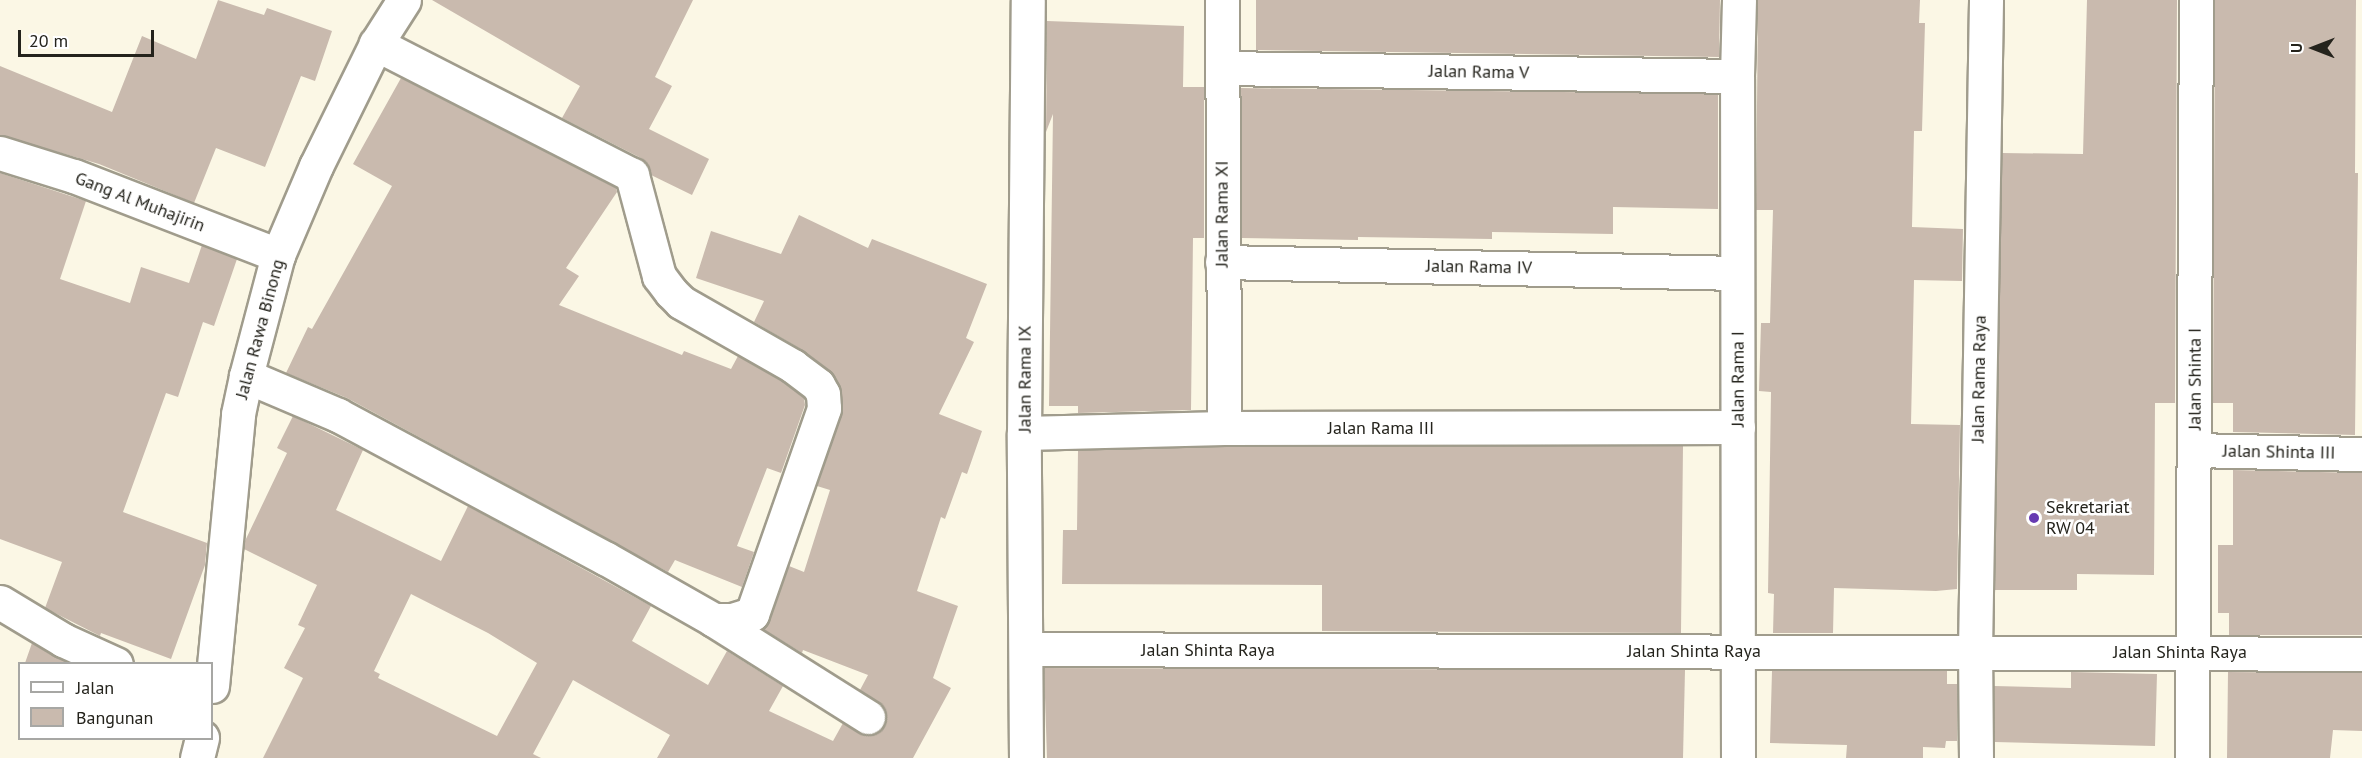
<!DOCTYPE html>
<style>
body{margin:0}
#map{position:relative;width:2362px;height:758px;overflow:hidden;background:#fbf7e5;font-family:"PT Sans",sans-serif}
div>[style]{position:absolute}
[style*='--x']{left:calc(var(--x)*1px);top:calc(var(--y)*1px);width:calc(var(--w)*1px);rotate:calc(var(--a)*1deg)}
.building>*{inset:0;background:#c9baae}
.roads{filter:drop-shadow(2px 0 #a09c8c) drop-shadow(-2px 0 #a09c8c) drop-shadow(0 2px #a09c8c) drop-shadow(0 -2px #a09c8c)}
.minor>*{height:33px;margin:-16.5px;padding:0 16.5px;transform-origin:16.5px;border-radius:16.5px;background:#fff}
.major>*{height:33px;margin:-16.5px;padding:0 16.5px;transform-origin:16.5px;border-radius:16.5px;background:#fff}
.dots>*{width:16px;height:16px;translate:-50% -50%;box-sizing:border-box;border:3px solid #fff;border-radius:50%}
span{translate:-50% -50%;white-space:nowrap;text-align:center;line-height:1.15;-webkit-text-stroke:5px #fff;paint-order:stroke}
.street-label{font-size:18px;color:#24231c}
.poi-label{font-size:18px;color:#24231c}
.left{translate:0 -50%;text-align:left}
.legend{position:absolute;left:18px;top:662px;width:195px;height:78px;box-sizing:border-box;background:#fff;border:2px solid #a7a7a4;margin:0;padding:8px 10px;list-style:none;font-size:18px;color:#24231c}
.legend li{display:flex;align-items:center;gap:12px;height:30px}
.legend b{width:30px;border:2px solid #a7a7a4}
.north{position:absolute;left:2284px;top:18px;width:60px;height:60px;-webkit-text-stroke:4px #fff;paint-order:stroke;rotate:270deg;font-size:16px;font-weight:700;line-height:24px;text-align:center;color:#24231c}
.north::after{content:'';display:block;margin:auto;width:21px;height:27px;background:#24231c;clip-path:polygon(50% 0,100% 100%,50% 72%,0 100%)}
.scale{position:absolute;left:18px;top:30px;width:136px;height:27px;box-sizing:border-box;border:3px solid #24231c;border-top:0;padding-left:8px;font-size:18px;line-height:21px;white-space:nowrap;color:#24231c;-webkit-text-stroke:4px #fff;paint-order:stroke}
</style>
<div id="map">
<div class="building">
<div style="clip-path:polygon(218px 0,264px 15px,267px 8px,332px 31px,315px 81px,301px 76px,265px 167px,216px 148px,194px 203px,99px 164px,0 135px,0 66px,112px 112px,142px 36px,196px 59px)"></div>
<div style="clip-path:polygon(432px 0,693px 0,655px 77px,672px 86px,649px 129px,709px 159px,692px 195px,651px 175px,647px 164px,641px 158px,562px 118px,580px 86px)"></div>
<div style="clip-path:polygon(1256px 0,1720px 0,1719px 57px,1256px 50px)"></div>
<div style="clip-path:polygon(1758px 0,1920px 0,1919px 23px,1925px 23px,1922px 131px,1914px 131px,1912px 227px,1963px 229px,1962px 281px,1914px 280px,1911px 424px,1960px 425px,1957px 589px,1936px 591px,1834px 588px,1833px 633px,1773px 633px,1774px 594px,1768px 593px,1771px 392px,1759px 391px,1761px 323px,1770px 323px,1773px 210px,1756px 210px)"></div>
<div style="clip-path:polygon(2087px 0,2177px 0,2175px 403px,2155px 403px,2154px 575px,2077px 574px,2077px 590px,1995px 590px,2002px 153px,2083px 154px)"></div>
<div style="clip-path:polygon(2215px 0,2356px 0,2355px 173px,2358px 173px,2355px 435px,2233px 432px,2233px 403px,2213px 403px)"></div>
<div style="clip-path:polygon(1047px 21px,1184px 26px,1183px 87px,1204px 87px,1204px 238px,1193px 238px,1191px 410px,1078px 413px,1078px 406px,1049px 406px,1053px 114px,1046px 132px)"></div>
<div style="clip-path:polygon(401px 78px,616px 188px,617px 192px,566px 268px,579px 276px,559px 305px,682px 355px,684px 351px,731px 369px,738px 356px,783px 382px,804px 398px,805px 405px,781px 473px,767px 468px,737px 546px,754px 552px,742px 587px,675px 560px,668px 572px,347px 398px,286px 373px,308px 327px,312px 329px,392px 186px,353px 164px)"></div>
<div style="clip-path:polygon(1241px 88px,1718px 94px,1718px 209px,1613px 207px,1613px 234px,1492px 232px,1492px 239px,1358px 237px,1358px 240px,1242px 238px)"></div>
<div style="clip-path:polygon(0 173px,86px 201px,60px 279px,130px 303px,141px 267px,189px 283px,202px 245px,237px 259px,214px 326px,203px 322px,178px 397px,166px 393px,123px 512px,207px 543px,205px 565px,171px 659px,101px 633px,100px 636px,45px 608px,62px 562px,0 539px)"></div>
<div style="clip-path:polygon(evenodd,799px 215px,868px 248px,872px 239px,987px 284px,966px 338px,974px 342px,939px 414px,982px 431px,967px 474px,962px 472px,945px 519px,941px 517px,917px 591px,958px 606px,933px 678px,951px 688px,913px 758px,657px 758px,670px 735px,573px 680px,533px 754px,541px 758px,263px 758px,303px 678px,284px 668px,305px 628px,298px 625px,317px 585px,244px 549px,245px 541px,287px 453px,277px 448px,293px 416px,363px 450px,336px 510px,441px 561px,468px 506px,651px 606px,632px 641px,708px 685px,727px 651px,783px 686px,769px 711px,833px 741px,843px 723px,867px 736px,876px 734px,883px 727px,887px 718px,884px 708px,860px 690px,868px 675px,803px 650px,802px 653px,763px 629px,770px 620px,789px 566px,804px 572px,830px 490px,817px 486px,842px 414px,840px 385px,829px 370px,804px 351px,754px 322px,764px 301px,696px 278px,711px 231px,781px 254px,799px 215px,411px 594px,488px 633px,537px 663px,497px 736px,378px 678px,380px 674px,374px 671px,411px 594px)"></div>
<div style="clip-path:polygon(1683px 446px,1681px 633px,1322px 631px,1322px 585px,1062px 584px,1063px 530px,1077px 530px,1078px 450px,1224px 447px)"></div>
<div style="clip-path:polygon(2233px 470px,2362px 473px,2362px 635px,2229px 635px,2229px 613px,2218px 613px,2218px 545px,2233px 545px)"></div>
<div style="clip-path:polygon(32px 643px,53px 656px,69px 663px,25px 663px)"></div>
<div style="clip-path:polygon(1044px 668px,1685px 670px,1683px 758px,1047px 758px)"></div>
<div style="clip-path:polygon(1772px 671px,1947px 671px,1947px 684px,1957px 684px,1957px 741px,1946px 741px,1945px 748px,1923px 747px,1923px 758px,1846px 758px,1847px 745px,1770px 743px)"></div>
<div style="clip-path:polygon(2071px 672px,2157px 674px,2155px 746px,1995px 742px,1994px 686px,2071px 688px)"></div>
<div style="clip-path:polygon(2228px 672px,2362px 673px,2362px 731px,2333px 730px,2330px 758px,2227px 758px)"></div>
</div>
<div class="roads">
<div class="minor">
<div style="--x:1222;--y:0;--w:428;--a:89.7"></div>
<div style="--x:1222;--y:68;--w:515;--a:0.89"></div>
<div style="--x:0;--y:153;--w:77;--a:17.3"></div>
<div style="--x:74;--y:176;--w:219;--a:21.2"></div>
<div style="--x:1222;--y:262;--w:515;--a:1.22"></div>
<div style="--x:246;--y:376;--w:100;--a:23"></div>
<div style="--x:338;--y:415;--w:303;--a:28.2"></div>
<div style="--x:605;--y:558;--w:125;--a:29.6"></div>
<div style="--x:714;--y:620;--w:18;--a:0"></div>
<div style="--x:732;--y:620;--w:21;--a:-17"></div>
<div style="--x:752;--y:614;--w:218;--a:-70.7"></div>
<div style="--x:824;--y:408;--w:14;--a:-94"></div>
<div style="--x:823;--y:394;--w:10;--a:-119"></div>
<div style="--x:818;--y:385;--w:31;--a:-143"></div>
<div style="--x:793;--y:366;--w:129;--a:-150.3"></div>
<div style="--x:681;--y:302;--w:14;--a:-135"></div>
<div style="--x:671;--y:292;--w:20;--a:-127"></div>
<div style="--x:659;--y:276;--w:105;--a:-105"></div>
<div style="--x:632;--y:175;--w:288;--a:-152.9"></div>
<div style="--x:1024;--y:433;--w:200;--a:-1.4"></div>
<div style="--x:1224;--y:428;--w:514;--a:-0.11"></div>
<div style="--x:2195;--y:450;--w:167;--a:1.4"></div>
<div style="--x:0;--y:602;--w:74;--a:31.1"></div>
<div style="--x:63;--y:640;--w:58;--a:24.4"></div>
<div style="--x:714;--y:620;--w:182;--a:32.2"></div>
<div style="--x:1026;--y:649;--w:1336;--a:0.21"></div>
<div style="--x:1026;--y:758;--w:325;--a:-90.4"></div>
<div style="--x:1024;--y:433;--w:433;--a:-89.5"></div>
<div style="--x:1738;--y:758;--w:682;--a:-90.08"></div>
<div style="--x:1737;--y:76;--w:76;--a:-88.5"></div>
<div style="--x:1976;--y:758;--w:107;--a:-90.5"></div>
<div style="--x:1975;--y:651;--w:651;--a:-89.03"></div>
<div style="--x:2192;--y:758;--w:758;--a:-89.7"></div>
</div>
<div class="major">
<div style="--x:212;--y:686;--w:273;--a:-84.5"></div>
<div style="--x:238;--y:414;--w:39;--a:-78"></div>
<div style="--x:246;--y:376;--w:125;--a:-75.2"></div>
<div style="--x:278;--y:255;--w:97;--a:-66.9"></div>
<div style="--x:316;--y:166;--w:136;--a:-63.8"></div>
<div style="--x:376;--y:44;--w:52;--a:-57.5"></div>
<div style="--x:197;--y:758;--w:21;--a:-76"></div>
</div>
</div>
<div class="dots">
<div style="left:2034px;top:518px;background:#673bb2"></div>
</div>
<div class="street-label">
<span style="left:1479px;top:72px;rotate:1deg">Jalan Rama V</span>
<span style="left:140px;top:202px;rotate:21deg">Gang Al Muhajirin</span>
<span style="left:1222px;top:214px;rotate:-90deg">Jalan Rama XI</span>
<span style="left:1479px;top:267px;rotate:1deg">Jalan Rama IV</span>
<span style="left:260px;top:329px;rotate:-75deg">Jalan Rawa Binong</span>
<span style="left:1025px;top:379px;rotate:-90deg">Jalan Rama IX</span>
<span style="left:1738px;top:379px;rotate:-90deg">Jalan Rama I</span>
<span style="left:1979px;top:379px;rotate:-89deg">Jalan Rama Raya</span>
<span style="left:2195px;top:379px;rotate:-90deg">Jalan Shinta I</span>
<span style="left:1381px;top:428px">Jalan Rama III</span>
<span style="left:2279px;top:452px;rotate:1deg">Jalan Shinta III</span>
<span style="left:1208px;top:650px">Jalan Shinta Raya</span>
<span style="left:1694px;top:651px">Jalan Shinta Raya</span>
<span style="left:2180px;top:652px">Jalan Shinta Raya</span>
</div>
<div class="poi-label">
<span class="left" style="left:2046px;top:518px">Sekretariat<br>RW 04</span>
</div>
<ul class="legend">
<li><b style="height:8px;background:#fff"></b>Jalan</li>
<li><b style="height:16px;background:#c9baae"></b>Bangunan</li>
</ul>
<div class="north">U</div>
<div class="scale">20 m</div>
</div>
